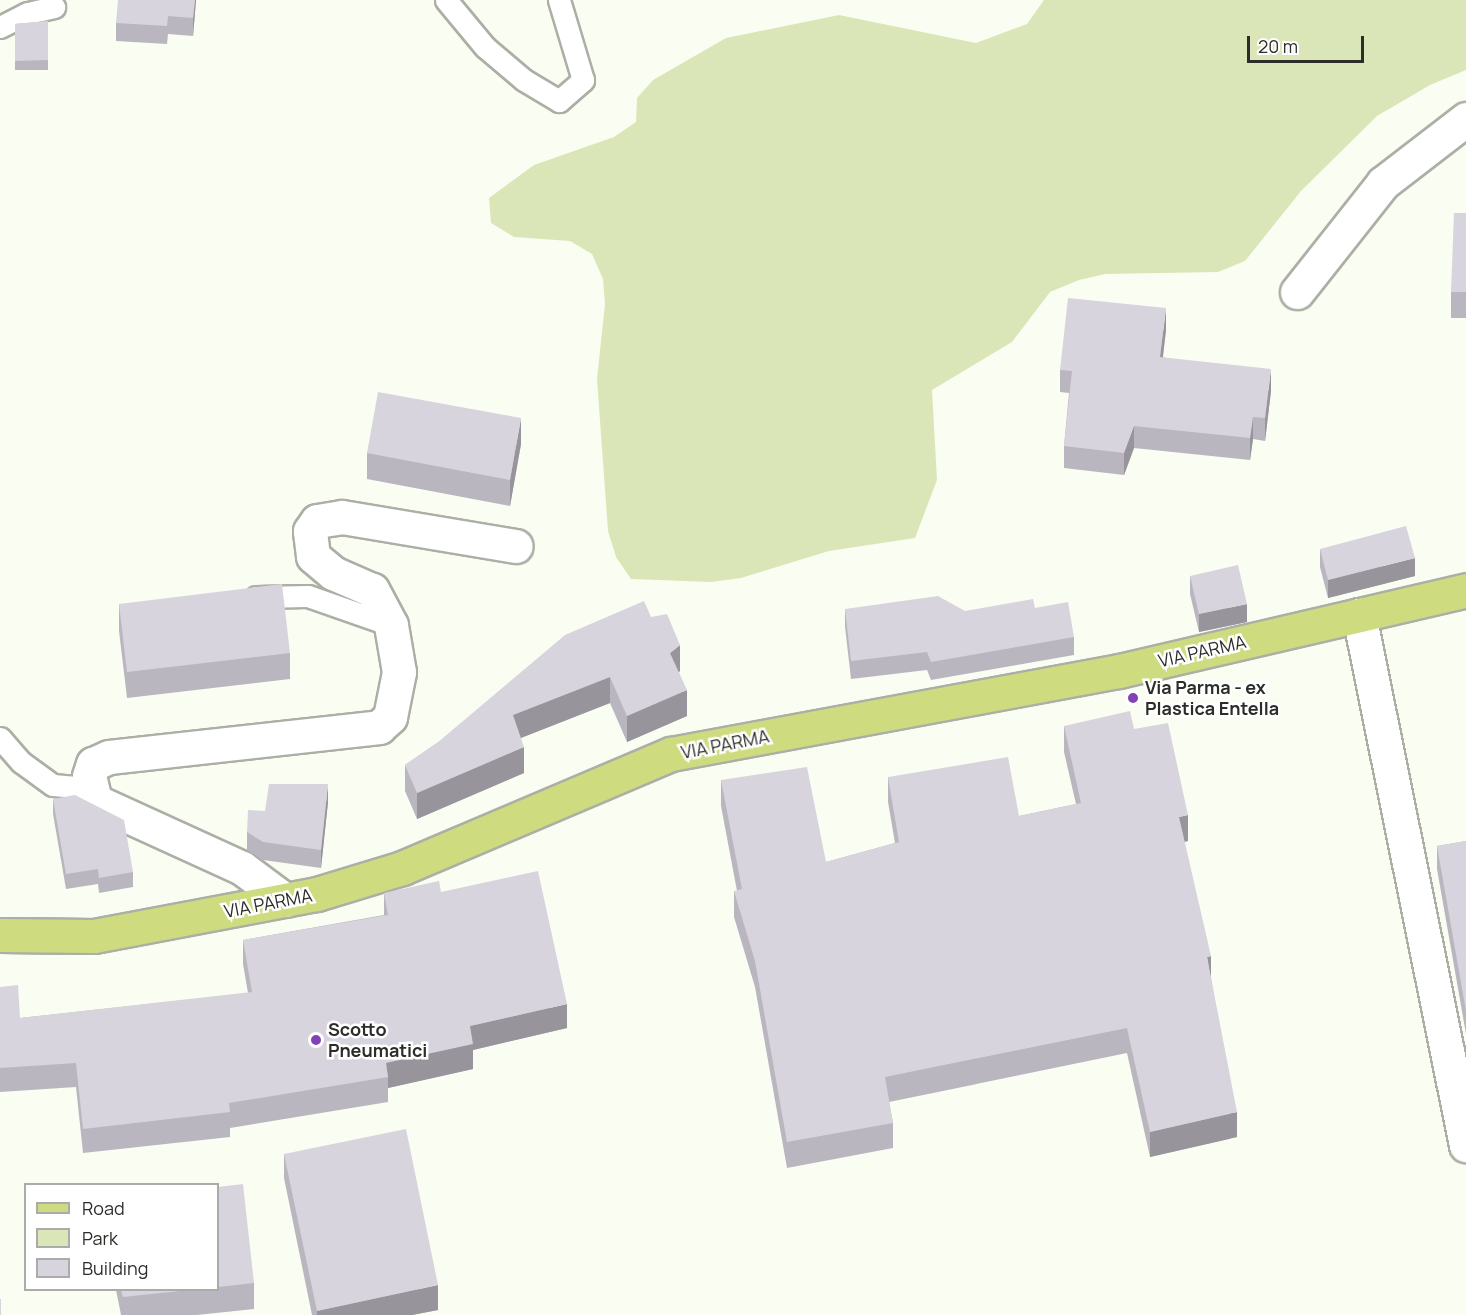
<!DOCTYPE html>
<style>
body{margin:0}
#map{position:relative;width:1466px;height:1315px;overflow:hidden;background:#fafdf2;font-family:Manrope,sans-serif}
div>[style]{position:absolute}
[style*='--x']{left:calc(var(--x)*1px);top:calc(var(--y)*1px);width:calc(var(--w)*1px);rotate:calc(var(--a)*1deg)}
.green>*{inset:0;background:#dbe6b8}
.roads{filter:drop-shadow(2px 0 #acafa5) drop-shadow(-2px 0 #acafa5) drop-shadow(0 2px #acafa5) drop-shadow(0 -2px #acafa5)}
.service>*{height:21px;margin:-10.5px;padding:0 10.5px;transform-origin:10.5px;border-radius:10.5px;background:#fff}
.minor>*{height:33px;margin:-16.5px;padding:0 16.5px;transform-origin:16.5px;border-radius:16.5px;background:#fff}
.primary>*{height:33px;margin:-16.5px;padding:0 16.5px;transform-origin:16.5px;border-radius:16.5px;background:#cedc7f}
.wall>*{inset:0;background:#bab6bf}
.shaded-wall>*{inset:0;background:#97949b}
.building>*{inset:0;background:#d8d4de}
.dots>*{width:16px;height:16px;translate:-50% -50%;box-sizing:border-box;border:3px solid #fff;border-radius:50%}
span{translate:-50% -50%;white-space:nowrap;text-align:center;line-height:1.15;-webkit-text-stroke:5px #fff;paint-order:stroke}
.street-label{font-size:18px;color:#2c2d29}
.poi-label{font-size:18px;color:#2c2d29;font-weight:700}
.left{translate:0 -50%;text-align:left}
.legend{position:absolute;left:24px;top:1183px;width:195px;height:108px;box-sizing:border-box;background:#fff;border:2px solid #ababa9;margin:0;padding:8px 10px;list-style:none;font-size:18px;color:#2c2d29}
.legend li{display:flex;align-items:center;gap:12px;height:30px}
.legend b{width:30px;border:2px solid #ababa9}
.scale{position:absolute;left:1247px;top:36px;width:117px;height:27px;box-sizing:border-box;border:3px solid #2c2d29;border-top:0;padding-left:8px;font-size:18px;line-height:21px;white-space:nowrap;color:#2c2d29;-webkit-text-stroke:4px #fff;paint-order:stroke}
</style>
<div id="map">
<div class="green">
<div style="clip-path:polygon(1044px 0,1466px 0,1466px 70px,1430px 85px,1377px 116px,1301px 191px,1245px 261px,1218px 272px,1105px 274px,1079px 280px,1050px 292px,1012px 342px,932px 390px,937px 480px,915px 538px,829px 551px,741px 578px,711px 582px,631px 579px,616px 557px,608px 531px,597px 379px,605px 304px,603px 279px,592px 254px,570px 241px,514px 237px,491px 223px,489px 198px,534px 165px,614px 137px,636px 122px,637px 98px,653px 80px,726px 38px,839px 15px,976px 43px,1027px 24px)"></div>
</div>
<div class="roads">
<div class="service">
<div style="--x:446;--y:0;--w:61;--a:50.3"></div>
<div style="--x:485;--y:47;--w:51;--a:40.2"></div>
<div style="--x:524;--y:80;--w:41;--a:31"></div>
<div style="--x:559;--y:101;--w:32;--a:-41"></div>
<div style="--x:583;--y:80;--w:84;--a:-106.7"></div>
<div style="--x:0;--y:27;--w:31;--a:-27"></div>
<div style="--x:28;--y:13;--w:27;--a:-13"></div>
<div style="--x:256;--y:597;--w:52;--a:-1.1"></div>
<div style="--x:308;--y:596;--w:88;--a:19.3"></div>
<div style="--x:0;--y:738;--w:32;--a:49"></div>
<div style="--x:21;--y:762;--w:39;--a:36"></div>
<div style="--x:53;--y:785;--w:38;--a:5"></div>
</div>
<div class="minor">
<div style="--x:1297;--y:292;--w:139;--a:-51.7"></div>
<div style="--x:1383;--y:183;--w:105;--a:-37.6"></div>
<div style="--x:1359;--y:615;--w:541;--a:78.59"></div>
<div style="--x:285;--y:900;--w:54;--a:-143.3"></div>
<div style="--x:242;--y:868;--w:162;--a:-155.5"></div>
<div style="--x:95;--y:801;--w:26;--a:-103"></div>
<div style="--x:89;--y:776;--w:13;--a:-72"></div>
<div style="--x:93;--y:764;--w:17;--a:-24"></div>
<div style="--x:109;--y:757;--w:272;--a:-6.3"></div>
<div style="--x:379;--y:727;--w:15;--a:-42"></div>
<div style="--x:390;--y:717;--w:46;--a:-78.7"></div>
<div style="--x:399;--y:672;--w:48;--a:-99.7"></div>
<div style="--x:391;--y:625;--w:40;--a:-118"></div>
<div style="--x:372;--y:590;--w:43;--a:-156.4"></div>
<div style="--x:333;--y:573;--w:26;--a:-140"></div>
<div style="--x:313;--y:556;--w:25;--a:-97"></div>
<div style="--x:310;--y:531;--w:12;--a:-55"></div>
<div style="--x:317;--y:521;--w:25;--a:-9"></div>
<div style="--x:342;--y:517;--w:176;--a:9.5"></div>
</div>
<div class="primary">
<div style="--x:0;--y:935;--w:94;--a:0.6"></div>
<div style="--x:94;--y:936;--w:227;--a:-10.7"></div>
<div style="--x:317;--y:894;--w:89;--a:-17"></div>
<div style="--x:402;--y:868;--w:292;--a:-23"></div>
<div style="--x:671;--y:754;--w:456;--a:-10.5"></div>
<div style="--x:1119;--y:671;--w:356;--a:-13.1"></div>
</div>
</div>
<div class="wall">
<div style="clip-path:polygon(196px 0,193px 36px,168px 34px,167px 44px,116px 41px,116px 23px)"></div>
<div style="clip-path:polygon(48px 21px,48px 70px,15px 70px,15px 24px)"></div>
<div style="clip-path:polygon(1466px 213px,1466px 318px,1451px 318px,1451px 292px)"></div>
<div style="clip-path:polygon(1166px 330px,1163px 357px,1271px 391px,1265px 441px,1253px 439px,1250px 460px,1134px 448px,1124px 475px,1064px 468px,1064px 446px,1069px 393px,1060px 392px,1060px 370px)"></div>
<div style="clip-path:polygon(521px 444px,510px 506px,367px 479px,367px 453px)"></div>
<div style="clip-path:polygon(1320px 549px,1415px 576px,1328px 598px,1320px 567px)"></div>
<div style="clip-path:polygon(1190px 576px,1247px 622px,1199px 632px,1190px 594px)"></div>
<div style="clip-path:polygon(119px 604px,290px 653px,290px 679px,127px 698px,119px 631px)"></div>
<div style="clip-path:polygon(1035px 608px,1074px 637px,1074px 655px,931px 680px,927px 670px,851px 679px,845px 627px,845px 609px,965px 611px)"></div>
<div style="clip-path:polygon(651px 617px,680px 671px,679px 672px,687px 716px,627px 742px,610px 703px,521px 738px,524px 773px,417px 819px,405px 791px,405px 765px,437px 743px)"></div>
<div style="clip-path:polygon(1064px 726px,1134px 729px,1188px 841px,1184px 842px,1211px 978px,1237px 1137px,1150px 1157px,1127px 1053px,889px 1102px,893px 1123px,893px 1148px,787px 1168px,755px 987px,734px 917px,734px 891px,737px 891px,721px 806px,721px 780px,826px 862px,895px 843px,888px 802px,888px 777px,1019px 816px,1076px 804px,1064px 752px)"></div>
<div style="clip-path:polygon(53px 799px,133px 872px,133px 887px,99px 893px,98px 884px,66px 889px,53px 814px)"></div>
<div style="clip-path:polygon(328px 802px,321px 868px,263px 860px,247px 850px,247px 832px,265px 811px)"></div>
<div style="clip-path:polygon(1466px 841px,1466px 1034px,1437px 869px,1437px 846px)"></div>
<div style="clip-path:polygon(441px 892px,567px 1028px,473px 1050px,473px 1069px,388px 1088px,388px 1102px,230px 1128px,230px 1137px,83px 1153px,76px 1087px,0 1092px,0 987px,20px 1018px,248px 993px,243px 964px,243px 940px,384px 915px,384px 893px)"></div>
<div style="clip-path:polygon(284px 1154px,438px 1310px,412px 1315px,312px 1315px,284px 1178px)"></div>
<div style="clip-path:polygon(218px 1187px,254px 1283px,254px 1309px,197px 1315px,121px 1315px,116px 1290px,218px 1290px)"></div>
</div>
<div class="shaded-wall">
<div style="clip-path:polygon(195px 0,196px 0,193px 36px,193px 18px)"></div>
<div style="clip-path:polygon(1166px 308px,1166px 330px,1160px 379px,1160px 357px)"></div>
<div style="clip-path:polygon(1271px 369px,1271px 391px,1265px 441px,1265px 418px)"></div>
<div style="clip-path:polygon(1253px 417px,1253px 439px,1250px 460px,1250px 438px)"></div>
<div style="clip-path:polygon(521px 418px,521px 444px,510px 506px,510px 480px)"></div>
<div style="clip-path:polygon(1134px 426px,1134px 448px,1124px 475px,1124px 453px)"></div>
<div style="clip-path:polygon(1415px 558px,1415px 576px,1328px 598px,1328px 580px)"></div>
<div style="clip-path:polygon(1247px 604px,1247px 622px,1199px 632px,1199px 614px)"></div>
<div style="clip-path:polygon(680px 645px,680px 671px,670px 679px,670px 653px)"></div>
<div style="clip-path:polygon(610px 677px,610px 703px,513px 741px,513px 715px)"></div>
<div style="clip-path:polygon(687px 690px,687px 716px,627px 742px,627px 716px)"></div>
<div style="clip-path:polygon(524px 747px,524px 773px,417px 819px,417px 793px)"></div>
<div style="clip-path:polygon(328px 784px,328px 802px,321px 868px,321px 850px)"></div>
<div style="clip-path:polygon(1188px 815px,1188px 841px,1179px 843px,1179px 817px)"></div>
<div style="clip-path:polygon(1211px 956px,1211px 981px,1207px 957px)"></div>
<div style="clip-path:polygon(567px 1004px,567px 1028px,473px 1050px,473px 1069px,388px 1088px,388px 1077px,386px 1063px,470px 1026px)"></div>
<div style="clip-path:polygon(1237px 1112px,1237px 1137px,1150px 1157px,1150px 1132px)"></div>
<div style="clip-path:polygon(438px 1285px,438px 1310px,412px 1315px,317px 1315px,317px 1311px)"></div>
</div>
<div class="building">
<div style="clip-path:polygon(118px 0,195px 0,193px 18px,168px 16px,167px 26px,116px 23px)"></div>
<div style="clip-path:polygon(48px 21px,48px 60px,15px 61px,15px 24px)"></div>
<div style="clip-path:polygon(1454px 213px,1466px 213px,1466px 292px,1451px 292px)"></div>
<div style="clip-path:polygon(1068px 298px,1166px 308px,1160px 357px,1271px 369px,1265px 418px,1253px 417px,1250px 438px,1134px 426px,1124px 453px,1064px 446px,1072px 371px,1060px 370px)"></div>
<div style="clip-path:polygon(378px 392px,521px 418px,510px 480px,367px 453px)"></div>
<div style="clip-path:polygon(1406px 526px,1415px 558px,1328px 580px,1320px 549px)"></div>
<div style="clip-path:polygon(1238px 565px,1247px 604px,1199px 614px,1190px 576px)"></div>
<div style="clip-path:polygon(282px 584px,290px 653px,127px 672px,119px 604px)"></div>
<div style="clip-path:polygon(938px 596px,965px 611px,1033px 599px,1035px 608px,1068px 602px,1074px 637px,931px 662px,927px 652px,851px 661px,845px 609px)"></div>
<div style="clip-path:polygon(644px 601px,651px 617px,667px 614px,680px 645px,670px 653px,687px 690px,627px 716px,610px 677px,513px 715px,524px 747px,417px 793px,405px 765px,437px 743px,565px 635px)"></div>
<div style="clip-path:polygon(1130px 711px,1134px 729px,1168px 723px,1188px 815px,1179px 817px,1211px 956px,1207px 957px,1237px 1112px,1150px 1132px,1127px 1028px,885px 1077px,893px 1123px,787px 1142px,755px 961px,734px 891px,742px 889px,721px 780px,807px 767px,826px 862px,899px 842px,888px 777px,1008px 757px,1019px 816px,1081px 803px,1064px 726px)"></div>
<div style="clip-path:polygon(269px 784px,328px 784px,321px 850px,263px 842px,247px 832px,248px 810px,265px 811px)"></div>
<div style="clip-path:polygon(75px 795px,124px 820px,133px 872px,99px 878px,98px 869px,66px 874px,53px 799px)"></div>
<div style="clip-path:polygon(1466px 841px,1466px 1011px,1437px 846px)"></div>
<div style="clip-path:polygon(538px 871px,567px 1004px,470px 1026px,473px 1044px,386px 1063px,388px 1077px,229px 1103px,230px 1112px,83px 1129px,76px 1063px,0 1068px,0 987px,18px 985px,20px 1018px,252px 992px,243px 940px,388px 915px,384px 893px,439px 881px,441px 892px)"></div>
<div style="clip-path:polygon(406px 1129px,438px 1285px,317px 1311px,284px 1154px)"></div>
<div style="clip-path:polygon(243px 1184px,254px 1283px,218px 1287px,218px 1187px)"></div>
<div style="clip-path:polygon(121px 1290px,190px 1290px,123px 1297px)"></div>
<div style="clip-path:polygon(0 1299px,1px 1299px,1px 1315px,0 1315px)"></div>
</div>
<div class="dots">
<div style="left:1133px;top:698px;background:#8241b6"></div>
<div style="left:316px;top:1040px;background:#8241b6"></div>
</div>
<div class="street-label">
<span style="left:1202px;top:651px;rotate:-13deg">VIA PARMA</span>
<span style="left:725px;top:744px;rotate:-11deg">VIA PARMA</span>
<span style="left:268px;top:903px;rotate:-11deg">VIA PARMA</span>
</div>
<div class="poi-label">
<span class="left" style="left:1145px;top:698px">Via Parma - ex<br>Plastica Entella</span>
<span class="left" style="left:328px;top:1040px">Scotto<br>Pneumatici</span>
</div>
<ul class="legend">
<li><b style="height:8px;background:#cedc7f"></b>Road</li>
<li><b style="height:16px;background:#dbe6b8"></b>Park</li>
<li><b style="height:16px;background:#d8d4de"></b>Building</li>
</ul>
<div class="scale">20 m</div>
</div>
